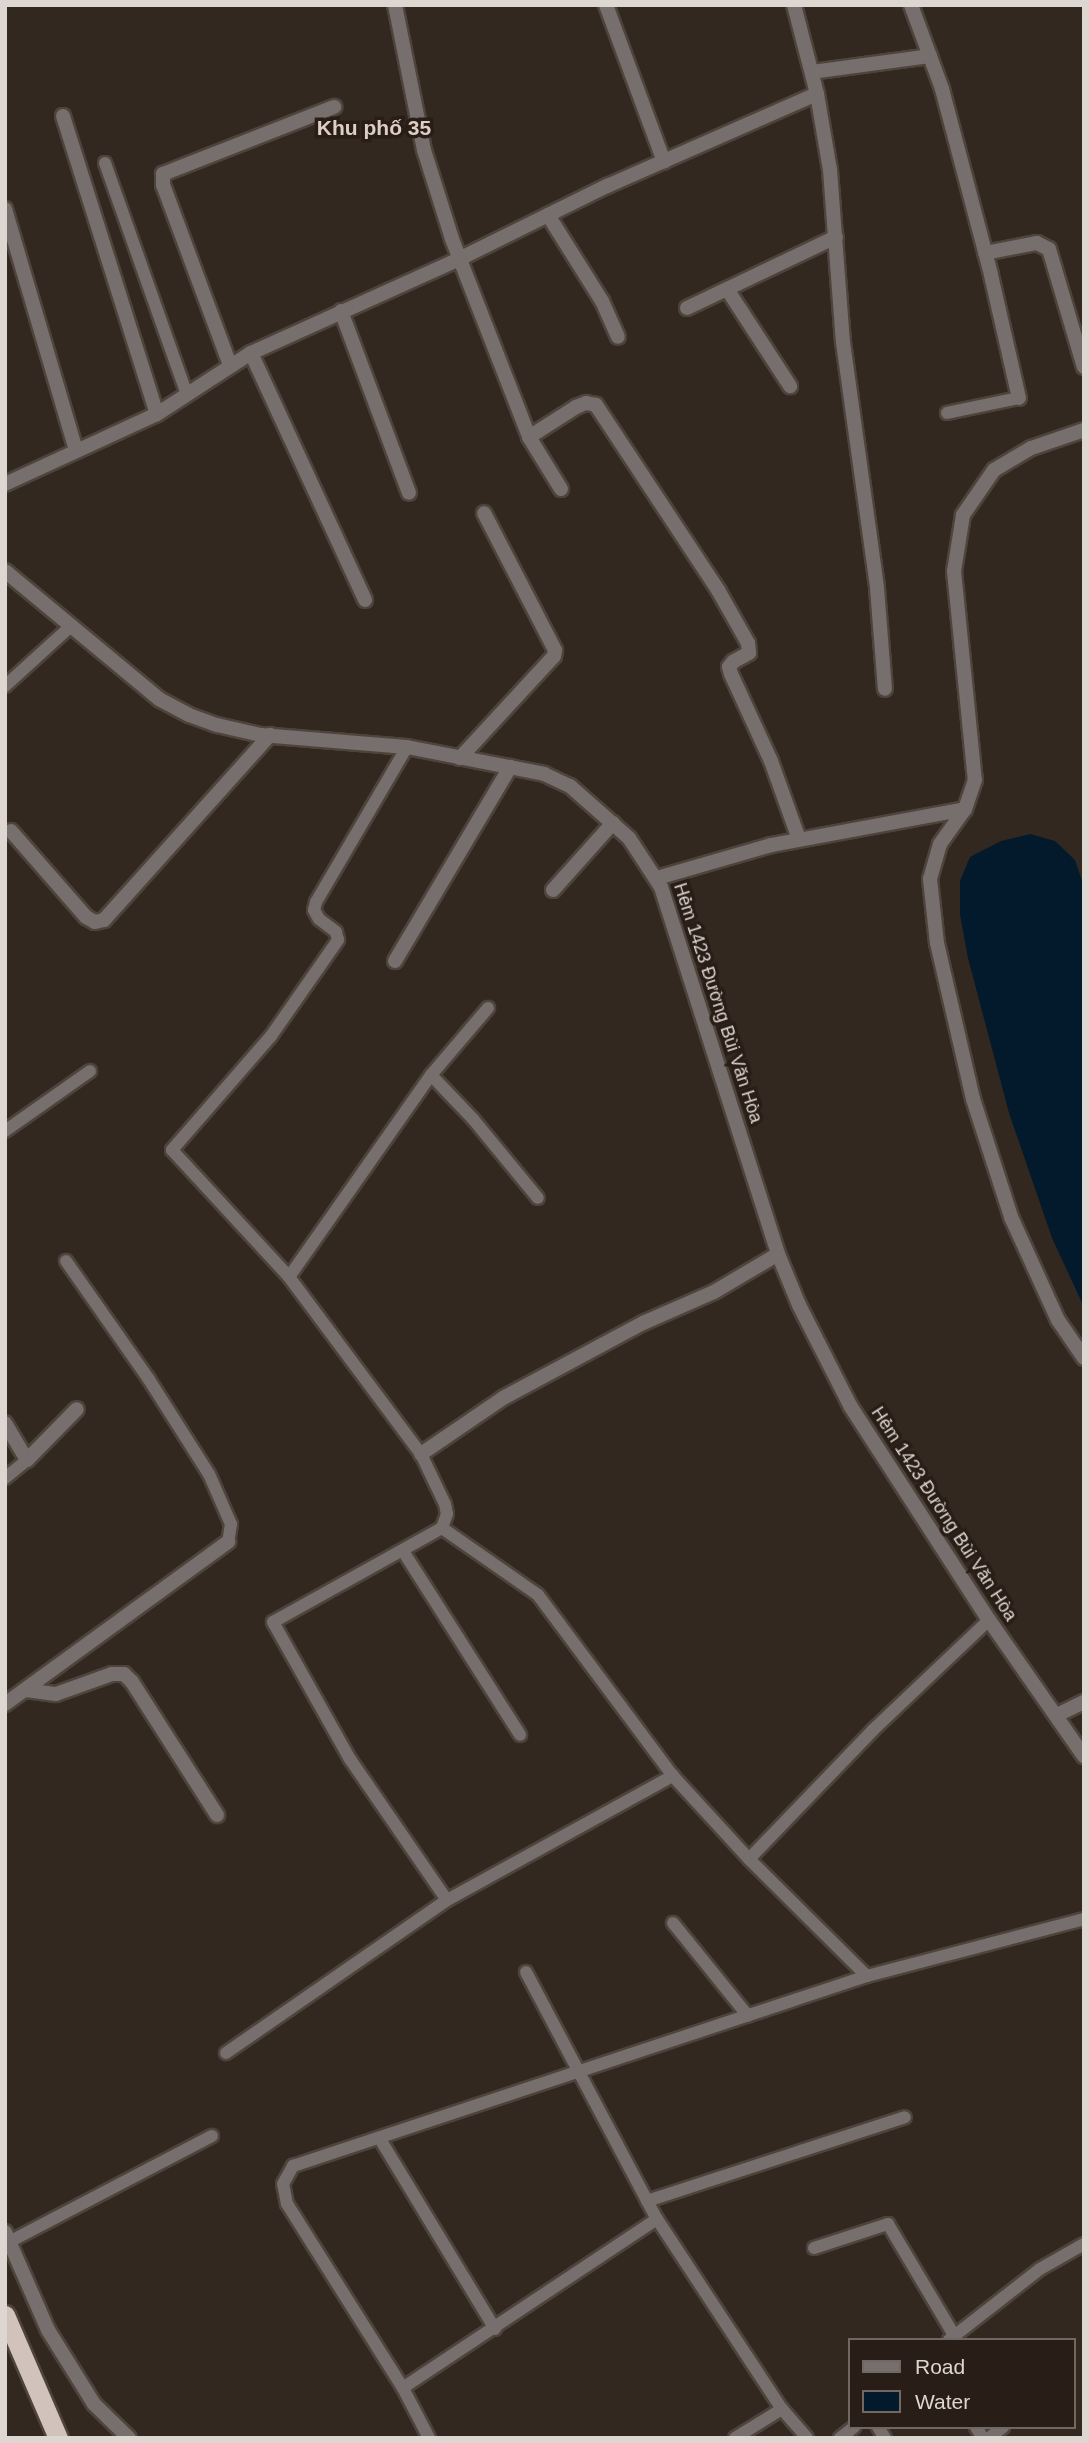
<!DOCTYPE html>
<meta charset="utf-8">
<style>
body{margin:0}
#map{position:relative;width:1089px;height:2443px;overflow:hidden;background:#332820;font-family:Helvetica,sans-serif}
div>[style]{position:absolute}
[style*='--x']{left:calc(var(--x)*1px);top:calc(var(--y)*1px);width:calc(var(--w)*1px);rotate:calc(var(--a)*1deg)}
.water>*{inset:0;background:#021a2b}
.roads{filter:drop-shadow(2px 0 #4e443c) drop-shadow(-2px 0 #4e443c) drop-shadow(0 2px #4e443c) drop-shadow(0 -2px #4e443c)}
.service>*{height:12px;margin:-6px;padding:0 6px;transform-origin:6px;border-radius:6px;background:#766f6d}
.minor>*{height:14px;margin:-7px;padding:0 7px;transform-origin:7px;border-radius:7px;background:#766f6d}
.trunk>*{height:19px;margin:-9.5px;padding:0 9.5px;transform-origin:9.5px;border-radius:9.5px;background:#d2c2bc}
span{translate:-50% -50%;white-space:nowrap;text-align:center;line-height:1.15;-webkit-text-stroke:7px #291e17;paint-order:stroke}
.street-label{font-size:18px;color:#ded6d1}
.quarter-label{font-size:21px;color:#decec5;font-weight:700}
.frame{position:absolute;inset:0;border:7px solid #ded6d1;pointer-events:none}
.legend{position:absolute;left:848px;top:2338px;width:228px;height:91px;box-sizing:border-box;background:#291e17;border:2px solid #716861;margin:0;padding:9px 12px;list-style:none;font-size:21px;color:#ded6d1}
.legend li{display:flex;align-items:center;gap:14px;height:35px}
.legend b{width:35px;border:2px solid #716861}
</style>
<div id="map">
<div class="water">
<div style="clip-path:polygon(1030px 834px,1055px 841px,1075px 860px,1084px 887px,1084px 1307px,1052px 1238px,1009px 1113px,968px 958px,960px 915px,960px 881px,970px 857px,1001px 841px)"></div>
</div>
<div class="roads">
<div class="service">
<div style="--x:105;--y:163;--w:246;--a:70.5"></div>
<div style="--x:947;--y:413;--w:74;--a:-11.8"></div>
<div style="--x:5;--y:686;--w:89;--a:-42.3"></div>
<div style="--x:407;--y:747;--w:180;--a:120.4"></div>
<div style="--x:316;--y:902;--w:8;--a:104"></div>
<div style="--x:314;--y:910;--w:10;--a:61"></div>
<div style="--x:319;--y:919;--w:21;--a:37"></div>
<div style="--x:336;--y:932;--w:8;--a:76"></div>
<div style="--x:338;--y:940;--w:117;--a:124.9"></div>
<div style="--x:271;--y:1036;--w:151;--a:131"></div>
<div style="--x:172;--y:1150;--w:173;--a:47.3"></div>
<div style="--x:289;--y:1277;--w:221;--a:53.3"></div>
<div style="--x:421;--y:1454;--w:55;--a:64.4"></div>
<div style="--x:445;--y:1504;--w:10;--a:79"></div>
<div style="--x:447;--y:1514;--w:15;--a:110"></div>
<div style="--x:442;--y:1528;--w:117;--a:34.9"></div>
<div style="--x:538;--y:1595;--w:226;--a:53.3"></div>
<div style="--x:673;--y:1776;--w:113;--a:47.5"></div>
<div style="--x:749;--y:1859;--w:166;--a:44.8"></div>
<div style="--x:431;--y:1075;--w:61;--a:46.3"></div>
<div style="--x:473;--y:1119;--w:102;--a:50.6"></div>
<div style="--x:5;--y:1131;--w:104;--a:-35.2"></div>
<div style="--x:66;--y:1261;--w:143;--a:55"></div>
<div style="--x:148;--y:1378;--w:114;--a:57.6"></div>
<div style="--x:209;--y:1474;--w:55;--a:66.3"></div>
<div style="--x:231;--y:1524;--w:18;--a:99"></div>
<div style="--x:289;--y:1277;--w:247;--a:-54.9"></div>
<div style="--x:431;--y:1075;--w:88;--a:-49.6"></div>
<div style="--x:5;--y:1478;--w:28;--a:-39"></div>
<div style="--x:442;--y:1528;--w:193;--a:150.9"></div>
<div style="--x:273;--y:1622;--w:157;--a:60.7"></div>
<div style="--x:350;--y:1759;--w:171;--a:55.5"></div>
<div style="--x:403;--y:1551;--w:218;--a:57.5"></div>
<div style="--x:749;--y:1859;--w:179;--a:-46.1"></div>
<div style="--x:873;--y:1730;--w:160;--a:-43.5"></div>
<div style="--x:673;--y:1923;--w:119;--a:51.1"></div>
<div style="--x:526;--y:1972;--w:280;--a:62.1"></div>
<div style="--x:657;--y:2219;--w:227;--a:56.7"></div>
<div style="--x:782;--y:2409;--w:55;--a:148.3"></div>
<div style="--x:226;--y:2053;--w:269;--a:-34.7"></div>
<div style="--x:447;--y:1900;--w:258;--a:-28.8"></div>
<div style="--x:380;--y:2139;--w:222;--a:58.8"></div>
<div style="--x:647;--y:2201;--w:271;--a:-18"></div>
<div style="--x:657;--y:2219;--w:305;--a:146.4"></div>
<div style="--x:403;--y:2388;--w:218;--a:-122.2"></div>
<div style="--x:287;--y:2204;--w:20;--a:-101"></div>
<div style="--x:283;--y:2184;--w:21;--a:-61"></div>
<div style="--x:293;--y:2166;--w:605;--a:-18.32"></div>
<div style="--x:867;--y:1976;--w:224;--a:-14.7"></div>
<div style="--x:9;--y:2242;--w:229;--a:-27.6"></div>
<div style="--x:814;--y:2248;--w:78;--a:-18"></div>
<div style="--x:888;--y:2224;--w:129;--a:59.3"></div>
<div style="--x:949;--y:2340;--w:115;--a:-38"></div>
<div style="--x:1040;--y:2269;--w:51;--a:-29.6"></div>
<div style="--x:403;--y:2388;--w:56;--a:62.5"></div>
<div style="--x:782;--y:2409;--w:38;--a:49"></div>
<div style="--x:878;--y:2427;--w:13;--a:58"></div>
<div style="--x:976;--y:2427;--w:13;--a:58"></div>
<div style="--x:840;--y:2438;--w:18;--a:-38"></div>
<div style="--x:989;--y:2438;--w:18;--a:-38"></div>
</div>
<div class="minor">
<div style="--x:395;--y:5;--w:148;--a:78.7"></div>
<div style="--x:424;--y:150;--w:93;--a:72.5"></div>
<div style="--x:452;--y:239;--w:212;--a:68.7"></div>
<div style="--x:529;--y:437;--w:61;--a:58.4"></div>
<div style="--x:606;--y:5;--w:167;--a:69.7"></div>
<div style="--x:794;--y:5;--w:92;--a:75.5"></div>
<div style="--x:817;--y:94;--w:77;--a:80.3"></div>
<div style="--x:830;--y:170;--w:172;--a:85.7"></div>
<div style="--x:843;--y:342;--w:248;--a:82.1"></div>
<div style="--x:877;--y:588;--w:101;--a:85.5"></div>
<div style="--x:911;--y:5;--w:90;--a:69.7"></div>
<div style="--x:942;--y:89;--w:192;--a:75.2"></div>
<div style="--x:991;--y:275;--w:126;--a:77.2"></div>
<div style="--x:812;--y:72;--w:119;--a:-7.7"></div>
<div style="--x:63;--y:116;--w:312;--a:72.5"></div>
<div style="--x:5;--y:209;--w:252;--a:73.6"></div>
<div style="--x:548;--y:215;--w:102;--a:57.9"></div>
<div style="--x:602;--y:301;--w:39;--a:66"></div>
<div style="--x:985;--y:253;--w:53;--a:-10.9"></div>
<div style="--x:1037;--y:243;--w:13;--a:27"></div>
<div style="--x:1049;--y:249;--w:123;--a:73.5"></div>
<div style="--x:727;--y:289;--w:116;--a:57"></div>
<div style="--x:687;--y:308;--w:165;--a:-25.5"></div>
<div style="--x:341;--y:311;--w:194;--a:69.5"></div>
<div style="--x:251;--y:353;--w:272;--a:65.2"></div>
<div style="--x:230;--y:365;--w:192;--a:-110.4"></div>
<div style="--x:163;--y:185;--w:11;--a:-90"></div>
<div style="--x:163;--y:174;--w:184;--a:-21.4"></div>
<div style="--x:1084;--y:430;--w:56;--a:161.2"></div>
<div style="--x:1031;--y:448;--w:43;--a:149.3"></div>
<div style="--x:994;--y:470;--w:55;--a:124.6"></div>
<div style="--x:963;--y:515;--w:57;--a:99.1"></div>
<div style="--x:954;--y:571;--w:210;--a:84.3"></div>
<div style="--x:975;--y:780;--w:31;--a:109"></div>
<div style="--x:965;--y:809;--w:43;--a:125.5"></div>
<div style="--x:940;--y:844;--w:36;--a:106"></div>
<div style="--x:930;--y:879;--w:64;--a:83.8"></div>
<div style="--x:937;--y:943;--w:160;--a:77"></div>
<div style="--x:973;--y:1099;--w:124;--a:72.1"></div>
<div style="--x:1011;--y:1217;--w:113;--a:65.5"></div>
<div style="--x:1058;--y:1320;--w:46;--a:55.6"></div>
<div style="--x:529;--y:437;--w:56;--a:-32.6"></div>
<div style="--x:576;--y:407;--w:11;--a:-22"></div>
<div style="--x:586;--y:403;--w:10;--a:11"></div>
<div style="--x:596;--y:405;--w:222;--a:56.6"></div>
<div style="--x:718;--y:590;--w:61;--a:60.5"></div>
<div style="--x:748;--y:643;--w:10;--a:84"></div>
<div style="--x:749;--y:653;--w:18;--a:151"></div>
<div style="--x:733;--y:662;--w:6;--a:129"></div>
<div style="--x:729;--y:667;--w:7;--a:74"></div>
<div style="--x:731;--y:674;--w:96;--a:65.3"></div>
<div style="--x:771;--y:761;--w:83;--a:70.3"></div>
<div style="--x:5;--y:484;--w:167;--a:-24.7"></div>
<div style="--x:157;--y:414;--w:112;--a:-33"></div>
<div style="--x:251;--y:353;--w:228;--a:-24.3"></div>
<div style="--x:459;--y:259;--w:165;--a:-26.3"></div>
<div style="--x:607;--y:186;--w:229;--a:-23.7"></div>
<div style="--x:5;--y:571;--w:200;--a:39.7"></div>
<div style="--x:159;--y:699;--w:34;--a:28"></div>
<div style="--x:189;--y:715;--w:30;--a:20"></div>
<div style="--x:217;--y:725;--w:45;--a:12.8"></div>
<div style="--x:261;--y:735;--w:146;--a:4.7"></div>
<div style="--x:407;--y:747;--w:140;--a:11.1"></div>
<div style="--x:544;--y:774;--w:29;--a:25"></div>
<div style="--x:570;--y:786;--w:79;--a:41.4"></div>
<div style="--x:629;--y:838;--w:59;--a:56.9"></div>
<div style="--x:661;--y:887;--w:385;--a:72.3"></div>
<div style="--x:778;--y:1254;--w:55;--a:67.6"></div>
<div style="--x:799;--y:1305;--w:114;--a:63"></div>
<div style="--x:851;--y:1407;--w:254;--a:57.1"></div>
<div style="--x:989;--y:1620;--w:166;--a:55.1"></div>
<div style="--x:460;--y:758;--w:139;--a:-47.3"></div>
<div style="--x:554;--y:656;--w:6;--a:-81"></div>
<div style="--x:555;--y:650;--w:154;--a:-117.4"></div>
<div style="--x:11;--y:831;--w:114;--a:48.9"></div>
<div style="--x:86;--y:917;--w:10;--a:29"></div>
<div style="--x:95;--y:922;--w:9;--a:-13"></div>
<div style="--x:104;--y:920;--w:249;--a:-48.1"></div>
<div style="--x:657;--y:878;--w:119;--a:-16.1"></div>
<div style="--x:771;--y:845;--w:197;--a:-10.5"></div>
<div style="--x:553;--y:890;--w:90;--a:-48.2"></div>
<div style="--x:395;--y:961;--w:226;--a:-59.3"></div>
<div style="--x:5;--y:1423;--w:43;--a:59.3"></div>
<div style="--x:27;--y:1460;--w:71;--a:-45.6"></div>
<div style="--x:421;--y:1454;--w:99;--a:-34.3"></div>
<div style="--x:503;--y:1398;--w:159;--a:-28.2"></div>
<div style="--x:643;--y:1323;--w:77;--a:-23.6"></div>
<div style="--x:714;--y:1292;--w:74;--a:-30.7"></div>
<div style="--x:26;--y:1690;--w:30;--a:8"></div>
<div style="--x:56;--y:1694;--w:59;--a:-19.7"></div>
<div style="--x:112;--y:1674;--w:12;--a:0"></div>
<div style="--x:124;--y:1674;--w:11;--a:45"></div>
<div style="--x:132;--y:1682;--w:158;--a:57.4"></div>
<div style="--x:5;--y:1704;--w:276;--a:-36"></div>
<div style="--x:1057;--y:1715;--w:30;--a:-26"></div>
<div style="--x:5;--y:2232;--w:107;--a:66.3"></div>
<div style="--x:48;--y:2330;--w:87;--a:58.1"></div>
<div style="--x:94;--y:2404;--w:49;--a:44.2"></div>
</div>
<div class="trunk">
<div style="--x:5;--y:2315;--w:134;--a:66.7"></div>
</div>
</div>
<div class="street-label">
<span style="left:718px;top:1003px;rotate:72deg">Hẻm 1423 Đường Bùi Văn Hòa</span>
<span style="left:944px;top:1514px;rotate:57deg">Hẻm 1423 Đường Bùi Văn Hòa</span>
</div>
<div class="quarter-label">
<span style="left:374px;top:128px">Khu phố 35</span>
</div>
<div class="frame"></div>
<ul class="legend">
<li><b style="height:9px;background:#766f6d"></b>Road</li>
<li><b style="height:19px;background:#021a2b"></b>Water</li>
</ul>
</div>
